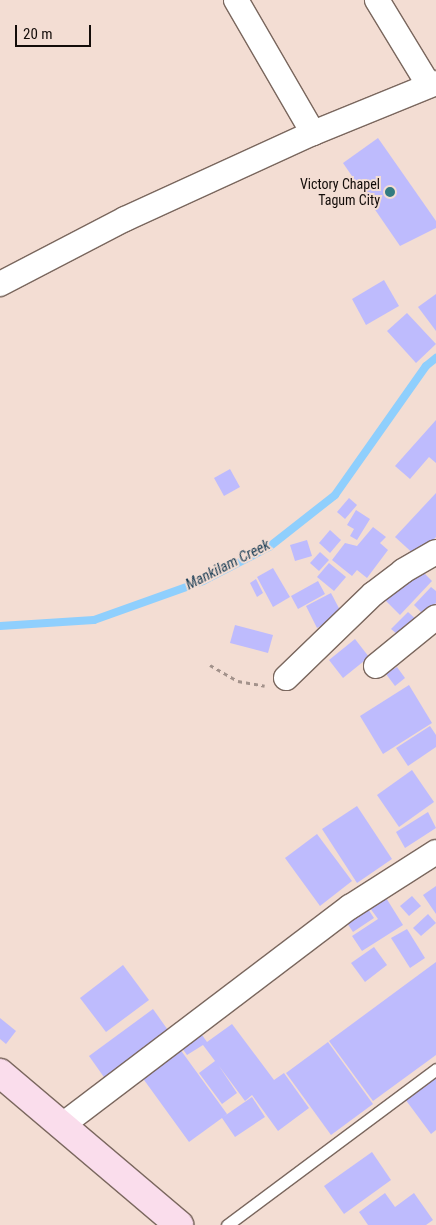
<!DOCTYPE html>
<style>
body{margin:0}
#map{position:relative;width:436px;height:1225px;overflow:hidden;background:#f3ddd3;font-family:"Roboto Condensed",sans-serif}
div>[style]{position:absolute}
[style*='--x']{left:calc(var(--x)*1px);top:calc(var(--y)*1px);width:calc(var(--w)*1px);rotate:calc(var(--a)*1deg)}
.stream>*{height:8px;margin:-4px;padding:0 4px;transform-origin:4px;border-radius:4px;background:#8fcffd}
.building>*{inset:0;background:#bebbfd}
.path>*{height:3px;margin-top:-1.5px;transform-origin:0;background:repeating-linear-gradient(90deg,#a3928b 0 4px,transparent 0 8px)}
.roads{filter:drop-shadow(1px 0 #7a675e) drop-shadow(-1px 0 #7a675e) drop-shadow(0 1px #7a675e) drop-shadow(0 -1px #7a675e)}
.lane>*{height:11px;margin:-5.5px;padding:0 5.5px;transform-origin:5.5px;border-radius:5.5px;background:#fff}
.street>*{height:24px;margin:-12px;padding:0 12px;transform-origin:12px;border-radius:12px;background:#fff}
.secondary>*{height:28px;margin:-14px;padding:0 14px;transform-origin:14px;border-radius:14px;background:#faddec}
.dots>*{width:14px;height:14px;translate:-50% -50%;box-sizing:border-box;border:2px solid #f3ddd3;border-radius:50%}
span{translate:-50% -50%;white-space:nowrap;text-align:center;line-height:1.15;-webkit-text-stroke:4px #f3ddd3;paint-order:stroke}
.poi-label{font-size:14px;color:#130c09}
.right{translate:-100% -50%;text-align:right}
.water-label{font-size:15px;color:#193c54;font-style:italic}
.scale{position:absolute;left:15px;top:25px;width:76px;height:22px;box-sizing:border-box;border:2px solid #130c09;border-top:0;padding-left:6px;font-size:15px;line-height:18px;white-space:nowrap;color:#130c09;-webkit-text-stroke:4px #f3ddd3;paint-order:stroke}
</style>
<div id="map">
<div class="stream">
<div style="--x:0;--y:626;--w:94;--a:-3.7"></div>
<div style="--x:94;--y:620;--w:116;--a:-19.7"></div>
<div style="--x:203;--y:581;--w:74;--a:-27.3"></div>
<div style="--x:269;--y:547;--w:84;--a:-38.2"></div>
<div style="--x:335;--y:495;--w:158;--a:-54.8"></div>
<div style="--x:426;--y:366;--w:13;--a:-39"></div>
</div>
<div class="building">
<div style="clip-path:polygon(378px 138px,436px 221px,436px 228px,400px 246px,343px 163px)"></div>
<div style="clip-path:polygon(384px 280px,399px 306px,366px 325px,352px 299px)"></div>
<div style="clip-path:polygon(436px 294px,436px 331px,418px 307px)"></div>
<div style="clip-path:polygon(407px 313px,436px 344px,416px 363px,387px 331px)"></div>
<div style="clip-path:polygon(436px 420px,436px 463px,429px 457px,410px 479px,395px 466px)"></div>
<div style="clip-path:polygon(230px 469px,240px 487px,224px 496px,214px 478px)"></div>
<div style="clip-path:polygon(436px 493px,436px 537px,417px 557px,395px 537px)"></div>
<div style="clip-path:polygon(349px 498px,357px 505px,345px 519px,337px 512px)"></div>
<div style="clip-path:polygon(356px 510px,370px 519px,357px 540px,350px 536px,354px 529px,347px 525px)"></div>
<div style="clip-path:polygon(373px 527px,386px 537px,380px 543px,388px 550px,367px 578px,357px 570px,352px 576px,332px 560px,345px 543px,357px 546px)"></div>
<div style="clip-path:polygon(330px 530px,341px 540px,330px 553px,319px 543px)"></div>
<div style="clip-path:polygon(307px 540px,312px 556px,295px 561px,290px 545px)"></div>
<div style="clip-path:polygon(320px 552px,329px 560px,319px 571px,310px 563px)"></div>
<div style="clip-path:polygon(329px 563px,346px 577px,334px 591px,317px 577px)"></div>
<div style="clip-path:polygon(416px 565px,432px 581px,400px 615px,383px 598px)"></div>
<div style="clip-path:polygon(273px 568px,290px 597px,273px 607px,257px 577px)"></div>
<div style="clip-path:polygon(256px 579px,263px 593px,257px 597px,250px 583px)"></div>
<div style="clip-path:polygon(318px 581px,325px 594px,298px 609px,291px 596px)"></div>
<div style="clip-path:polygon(431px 587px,436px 591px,436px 603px,424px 615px,414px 605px)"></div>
<div style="clip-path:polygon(331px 593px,342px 614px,317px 628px,306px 606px)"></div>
<div style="clip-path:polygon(408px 612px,419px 622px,403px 639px,391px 629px)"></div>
<div style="clip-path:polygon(235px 625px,273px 635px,268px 653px,230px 643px)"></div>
<div style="clip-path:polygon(355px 639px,369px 657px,343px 678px,329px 660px)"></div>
<div style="clip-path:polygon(397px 667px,405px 678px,395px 686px,386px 674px)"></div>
<div style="clip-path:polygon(409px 685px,432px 723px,383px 754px,360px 716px)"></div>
<div style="clip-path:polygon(430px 726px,436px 735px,436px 747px,408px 766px,396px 748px)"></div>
<div style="clip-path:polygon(412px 770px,434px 802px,399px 827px,377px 795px)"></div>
<div style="clip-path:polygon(357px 806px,392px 859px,357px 883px,322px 829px)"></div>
<div style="clip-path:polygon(428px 812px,436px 828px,405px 848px,396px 832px)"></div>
<div style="clip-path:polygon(317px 834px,352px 881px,320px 906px,285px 858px)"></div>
<div style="clip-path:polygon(436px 886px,436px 914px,423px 895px)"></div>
<div style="clip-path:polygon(383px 893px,403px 925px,362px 951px,352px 936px,378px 919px,367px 904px)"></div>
<div style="clip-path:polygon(412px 896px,421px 906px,409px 916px,400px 906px)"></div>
<div style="clip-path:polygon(366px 906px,374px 918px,353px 932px,345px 920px)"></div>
<div style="clip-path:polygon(428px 914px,436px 923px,421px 936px,413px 928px)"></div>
<div style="clip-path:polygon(407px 929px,425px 958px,410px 968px,391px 938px)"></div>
<div style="clip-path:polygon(374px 947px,387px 965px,365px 982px,351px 963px)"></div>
<div style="clip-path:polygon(436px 962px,436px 1055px,373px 1101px,329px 1041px)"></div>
<div style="clip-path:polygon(123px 965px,149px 1000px,106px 1032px,80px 998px)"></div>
<div style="clip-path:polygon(153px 1009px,170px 1033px,106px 1080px,89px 1056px)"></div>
<div style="clip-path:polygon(0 1018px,16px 1031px,6px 1044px,0 1039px)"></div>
<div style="clip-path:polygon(232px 1024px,274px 1080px,284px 1073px,309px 1108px,278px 1131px,252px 1095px,245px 1101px,219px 1066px,237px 1093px,222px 1104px,199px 1073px,215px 1061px,203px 1045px,187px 1055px,176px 1040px,195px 1025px,207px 1042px)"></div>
<div style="clip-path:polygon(328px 1042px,373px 1104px,331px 1135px,286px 1073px)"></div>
<div style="clip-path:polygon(177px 1045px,227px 1114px,223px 1117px,252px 1097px,265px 1117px,235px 1137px,222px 1118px,189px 1142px,139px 1073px)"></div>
<div style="clip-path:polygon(436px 1076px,436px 1130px,431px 1134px,405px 1099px)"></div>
<div style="clip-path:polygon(372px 1152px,391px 1180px,344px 1214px,324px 1186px)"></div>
<div style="clip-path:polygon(385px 1193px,395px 1207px,414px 1193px,433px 1220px,426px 1225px,368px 1225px,359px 1212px)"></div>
</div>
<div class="path">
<div style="--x:210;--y:665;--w:32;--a:30"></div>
<div style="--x:238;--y:681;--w:27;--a:10"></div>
</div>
<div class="roads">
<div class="lane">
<div style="--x:227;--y:1225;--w:261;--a:-36.7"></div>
</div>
<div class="street">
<div style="--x:236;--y:0;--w:154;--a:59.9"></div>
<div style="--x:377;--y:0;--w:98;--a:58.7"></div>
<div style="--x:0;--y:284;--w:141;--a:-27.5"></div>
<div style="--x:125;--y:219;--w:207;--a:-24.6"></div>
<div style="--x:313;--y:133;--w:133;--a:-22.1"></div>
<div style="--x:376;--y:666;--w:77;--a:-39.2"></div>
<div style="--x:286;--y:678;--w:121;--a:-44"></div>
<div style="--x:373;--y:594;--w:38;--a:-37"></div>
<div style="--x:403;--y:571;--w:38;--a:-30"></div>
<div style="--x:61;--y:1126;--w:363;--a:-37.2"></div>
<div style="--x:350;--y:907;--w:102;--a:-32.6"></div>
</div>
<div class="secondary">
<div style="--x:0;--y:1073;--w:235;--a:40.3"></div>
</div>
</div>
<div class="dots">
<div style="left:390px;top:192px;background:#327b80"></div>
</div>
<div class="poi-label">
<span class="right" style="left:380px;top:192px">Victory Chapel<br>Tagum City</span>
</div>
<div class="water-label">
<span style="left:228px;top:565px;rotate:-27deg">Mankilam Creek</span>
</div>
<div class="scale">20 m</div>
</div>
